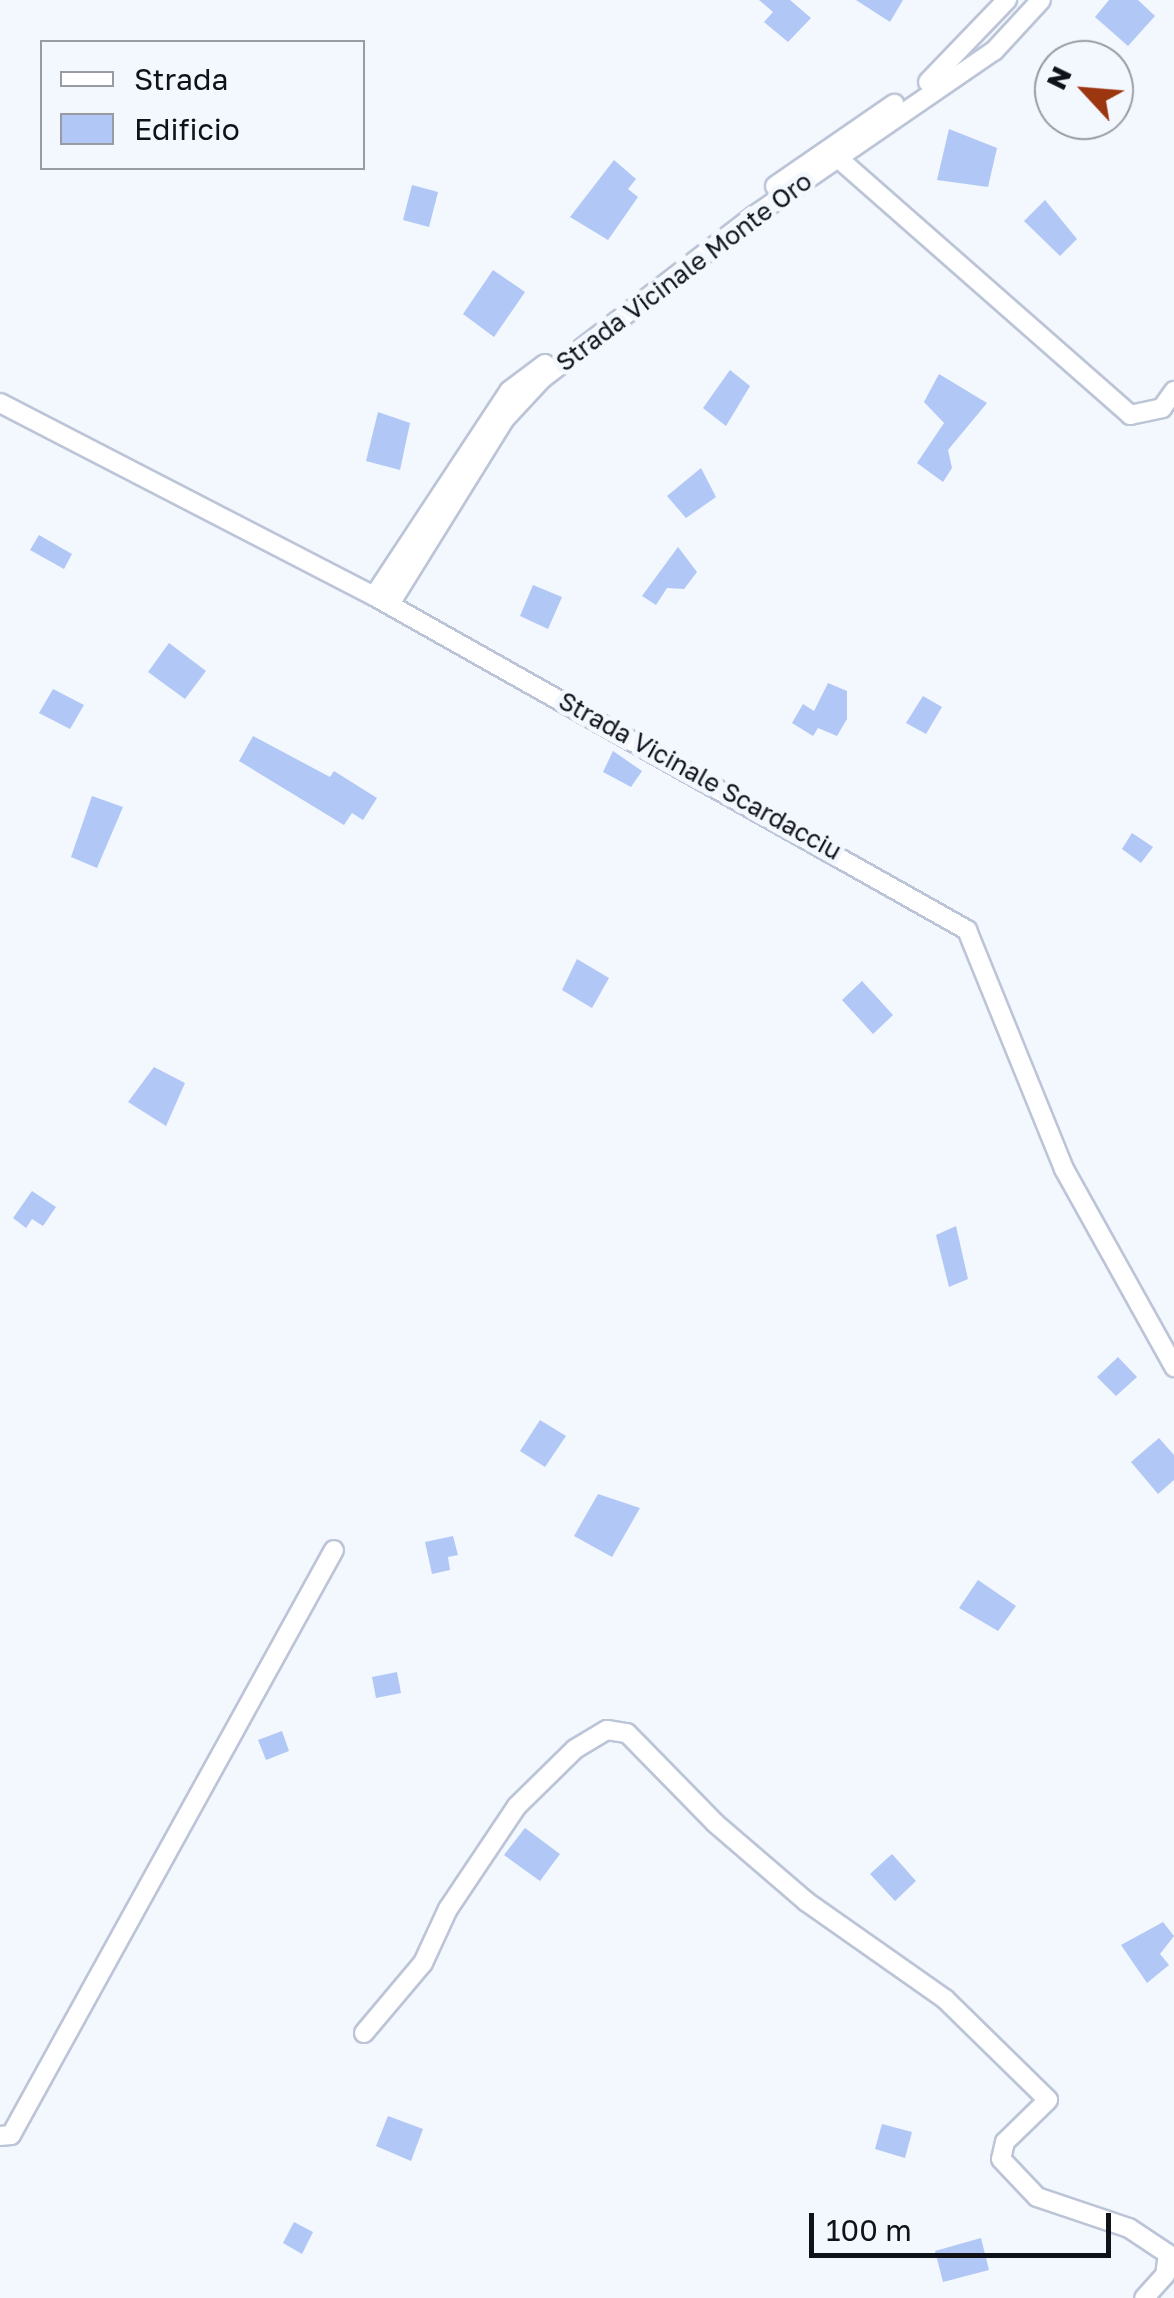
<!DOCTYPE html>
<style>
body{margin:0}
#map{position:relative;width:1174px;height:2298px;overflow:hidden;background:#f3f7fe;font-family:"Golos Text",sans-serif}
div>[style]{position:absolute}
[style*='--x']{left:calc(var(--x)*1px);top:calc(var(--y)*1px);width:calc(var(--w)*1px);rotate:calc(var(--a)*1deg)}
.building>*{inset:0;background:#b1c7f6}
.roads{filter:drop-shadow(2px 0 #bcc5d7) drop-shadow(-2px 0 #bcc5d7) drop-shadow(0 2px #bcc5d7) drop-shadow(0 -2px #bcc5d7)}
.minor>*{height:18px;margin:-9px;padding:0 9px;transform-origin:9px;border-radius:9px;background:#fff}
span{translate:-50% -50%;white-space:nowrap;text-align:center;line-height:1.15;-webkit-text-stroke:10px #f3f7fe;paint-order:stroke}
.street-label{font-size:25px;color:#0f1218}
.legend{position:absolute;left:40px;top:40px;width:325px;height:130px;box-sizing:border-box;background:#f3f7fe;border:2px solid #989ba2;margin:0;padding:12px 18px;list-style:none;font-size:30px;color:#0f1218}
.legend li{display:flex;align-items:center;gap:20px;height:50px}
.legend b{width:50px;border:2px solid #989ba2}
.north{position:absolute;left:1034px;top:40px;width:100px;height:100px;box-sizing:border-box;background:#f3f7fe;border:2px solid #989ba2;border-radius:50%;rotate:296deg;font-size:28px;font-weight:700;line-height:40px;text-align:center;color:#0f1218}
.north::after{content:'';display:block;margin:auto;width:35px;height:45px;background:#9c3610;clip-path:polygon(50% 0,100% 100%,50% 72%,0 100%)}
.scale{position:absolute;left:809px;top:2213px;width:302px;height:45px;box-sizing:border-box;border:5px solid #0f1218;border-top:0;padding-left:12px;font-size:30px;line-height:35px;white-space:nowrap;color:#0f1218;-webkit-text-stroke:8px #f3f7fe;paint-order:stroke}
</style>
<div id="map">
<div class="building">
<div style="clip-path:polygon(759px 0,790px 0,811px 18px,788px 42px,764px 22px,773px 12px)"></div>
<div style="clip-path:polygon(856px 0,903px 0,890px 22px)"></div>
<div style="clip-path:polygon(1109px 0,1138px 0,1155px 16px,1128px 46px,1095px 17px)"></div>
<div style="clip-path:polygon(949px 129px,997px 148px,988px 187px,937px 180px)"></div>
<div style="clip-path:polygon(614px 160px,636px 179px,628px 189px,638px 197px,608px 240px,570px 217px)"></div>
<div style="clip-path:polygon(412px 185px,438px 192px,429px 227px,403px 220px)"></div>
<div style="clip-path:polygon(1045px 200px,1077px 239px,1060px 256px,1024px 221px)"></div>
<div style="clip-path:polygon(493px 270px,525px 292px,494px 337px,463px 314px)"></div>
<div style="clip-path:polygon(730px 370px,750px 386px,726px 426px,703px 408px)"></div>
<div style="clip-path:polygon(939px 374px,987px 403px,948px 450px,952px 468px,943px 482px,917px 463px,944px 423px,924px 402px)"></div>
<div style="clip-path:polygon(378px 412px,410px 423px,400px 470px,366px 461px)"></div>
<div style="clip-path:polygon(701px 468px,716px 497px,686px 518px,667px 496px)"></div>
<div style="clip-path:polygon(39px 535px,72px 554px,64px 569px,30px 550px)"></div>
<div style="clip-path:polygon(678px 547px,697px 572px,684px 589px,667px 588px,656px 605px,642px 596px)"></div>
<div style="clip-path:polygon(533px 585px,562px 597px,548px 629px,520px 616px)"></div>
<div style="clip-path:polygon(169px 643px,206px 671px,185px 699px,148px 672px)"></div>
<div style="clip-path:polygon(828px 683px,847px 691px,847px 719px,837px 736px,818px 728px,813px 736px,792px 723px,803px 704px,814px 711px)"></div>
<div style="clip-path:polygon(53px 689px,84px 705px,70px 729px,39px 713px)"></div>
<div style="clip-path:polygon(923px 696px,942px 707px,926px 734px,906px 723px)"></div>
<div style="clip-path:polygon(253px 736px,330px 777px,334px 771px,377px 798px,363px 820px,352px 813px,344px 825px,239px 761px)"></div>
<div style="clip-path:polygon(613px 751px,642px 771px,631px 787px,603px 772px)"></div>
<div style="clip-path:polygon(92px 796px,123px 807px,97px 868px,71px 857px)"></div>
<div style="clip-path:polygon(1132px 833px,1153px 847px,1141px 863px,1122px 849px)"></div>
<div style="clip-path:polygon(577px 959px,609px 978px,592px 1008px,562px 990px)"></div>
<div style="clip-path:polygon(862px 981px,893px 1015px,873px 1034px,842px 1000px)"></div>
<div style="clip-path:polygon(154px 1067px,185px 1083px,166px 1126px,128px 1102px)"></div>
<div style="clip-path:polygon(32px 1191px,56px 1207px,43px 1226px,32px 1219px,26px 1228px,13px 1218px)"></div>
<div style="clip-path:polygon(956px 1226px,968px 1279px,949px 1287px,936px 1235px)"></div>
<div style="clip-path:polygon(1118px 1357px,1137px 1377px,1116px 1396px,1097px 1377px)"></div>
<div style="clip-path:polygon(540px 1420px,566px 1436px,545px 1467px,520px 1451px)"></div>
<div style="clip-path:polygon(1159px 1438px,1174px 1455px,1174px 1480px,1158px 1494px,1131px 1462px)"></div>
<div style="clip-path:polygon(598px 1494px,640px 1508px,612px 1557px,574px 1536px)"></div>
<div style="clip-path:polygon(453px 1536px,458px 1555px,448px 1557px,450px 1570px,432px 1574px,425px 1542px)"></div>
<div style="clip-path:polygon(978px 1580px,1016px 1606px,998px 1631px,959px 1608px)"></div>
<div style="clip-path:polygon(397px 1672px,401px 1693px,376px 1698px,372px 1677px)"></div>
<div style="clip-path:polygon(282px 1731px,289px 1751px,266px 1760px,258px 1740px)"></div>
<div style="clip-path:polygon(525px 1828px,560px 1854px,540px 1881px,504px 1855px)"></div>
<div style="clip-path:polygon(892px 1854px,916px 1881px,895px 1901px,870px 1874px)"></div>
<div style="clip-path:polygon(1163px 1922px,1174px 1936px,1160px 1954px,1169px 1965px,1147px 1983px,1121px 1945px)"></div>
<div style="clip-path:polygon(388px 2116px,423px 2129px,411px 2161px,376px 2146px)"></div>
<div style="clip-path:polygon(882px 2124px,912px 2132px,905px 2158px,875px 2149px)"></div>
<div style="clip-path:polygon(294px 2222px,313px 2232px,302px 2254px,283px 2243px)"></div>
<div style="clip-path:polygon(981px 2238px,989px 2270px,943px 2282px,935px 2251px)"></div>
</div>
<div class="roads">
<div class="minor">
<div style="--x:928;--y:82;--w:114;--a:-46.1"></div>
<div style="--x:830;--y:151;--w:400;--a:41.3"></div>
<div style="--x:1130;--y:415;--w:33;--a:-12"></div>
<div style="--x:1162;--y:408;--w:21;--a:-55"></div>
<div style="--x:775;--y:186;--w:145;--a:-34.6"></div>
<div style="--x:0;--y:403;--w:421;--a:27.3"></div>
<div style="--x:374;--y:596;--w:681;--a:29.39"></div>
<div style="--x:967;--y:930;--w:258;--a:67.9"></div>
<div style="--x:1064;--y:1169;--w:227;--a:60.9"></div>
<div style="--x:374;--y:596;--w:245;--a:-56.6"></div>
<div style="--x:509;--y:391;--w:45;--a:-36.9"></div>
<div style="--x:390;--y:604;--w:216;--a:-58.2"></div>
<div style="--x:504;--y:420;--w:56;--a:-47.2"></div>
<div style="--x:542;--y:379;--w:269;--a:-37.6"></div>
<div style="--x:755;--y:215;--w:290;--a:-34.5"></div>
<div style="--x:994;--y:51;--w:69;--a:-47.3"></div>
<div style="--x:364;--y:2033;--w:92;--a:-49.9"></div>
<div style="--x:423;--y:1963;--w:60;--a:-65.2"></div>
<div style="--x:448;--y:1909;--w:124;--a:-56.2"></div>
<div style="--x:517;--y:1806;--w:81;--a:-44.5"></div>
<div style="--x:575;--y:1749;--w:37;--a:-31"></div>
<div style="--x:607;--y:1730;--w:20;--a:9"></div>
<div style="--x:627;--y:1733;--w:126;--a:45.6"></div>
<div style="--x:715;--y:1823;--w:121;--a:40.7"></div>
<div style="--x:807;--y:1902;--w:169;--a:35.1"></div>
<div style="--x:945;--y:1999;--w:144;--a:44.4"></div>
<div style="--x:1048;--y:2100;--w:60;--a:135.7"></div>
<div style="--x:1005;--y:2142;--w:17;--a:103"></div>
<div style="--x:1001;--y:2159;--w:52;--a:46.5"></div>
<div style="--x:1037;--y:2197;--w:97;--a:18.6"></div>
<div style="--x:1129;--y:2228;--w:47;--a:33.7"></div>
<div style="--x:1168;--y:2254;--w:21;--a:98"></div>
<div style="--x:1165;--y:2275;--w:31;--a:132"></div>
<div style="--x:0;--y:2136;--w:11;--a:-5"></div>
<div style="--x:11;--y:2135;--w:668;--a:-61.1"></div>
</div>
</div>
<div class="street-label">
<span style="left:684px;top:272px;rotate:-37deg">Strada Vicinale Monte Oro</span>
<span style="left:700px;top:776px;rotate:29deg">Strada Vicinale Scardacciu</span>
</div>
<ul class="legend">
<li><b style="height:12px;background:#fff"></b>Strada</li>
<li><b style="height:28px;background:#b1c7f6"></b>Edificio</li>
</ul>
<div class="north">N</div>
<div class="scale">100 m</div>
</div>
